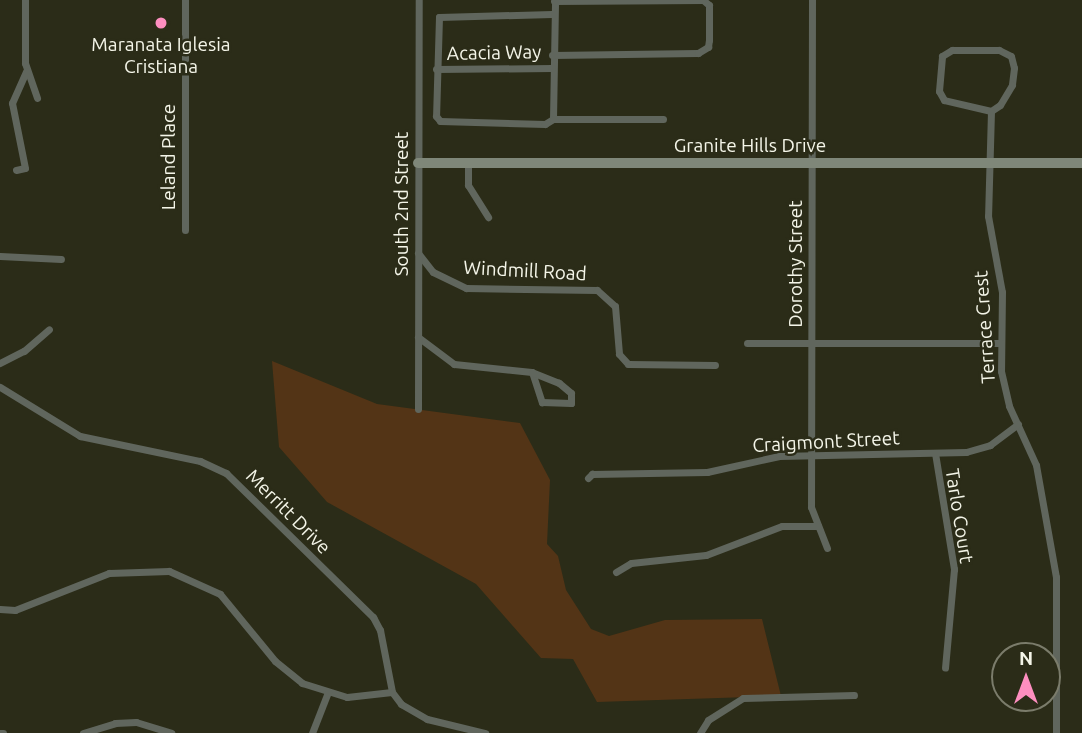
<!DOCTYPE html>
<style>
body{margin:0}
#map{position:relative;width:1082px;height:733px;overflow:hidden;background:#2b2c18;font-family:Ubuntu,sans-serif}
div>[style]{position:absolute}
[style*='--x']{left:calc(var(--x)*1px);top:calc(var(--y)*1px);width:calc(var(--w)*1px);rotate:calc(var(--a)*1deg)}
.green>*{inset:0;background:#533416}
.street>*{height:7px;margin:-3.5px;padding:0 3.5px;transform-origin:3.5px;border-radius:3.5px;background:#60665d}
.secondary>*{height:10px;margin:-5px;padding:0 5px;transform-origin:5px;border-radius:5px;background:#7f8779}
.dots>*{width:19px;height:19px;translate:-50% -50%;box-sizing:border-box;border:4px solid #2b2c18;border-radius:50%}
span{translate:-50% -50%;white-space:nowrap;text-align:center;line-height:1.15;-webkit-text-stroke:5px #2b2c18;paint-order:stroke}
.poi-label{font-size:19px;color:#f4f5e8}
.street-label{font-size:19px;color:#f4f5e8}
.north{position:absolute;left:991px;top:642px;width:70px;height:70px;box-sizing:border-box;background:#2b2c18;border:2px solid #7b7c6b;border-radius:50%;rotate:0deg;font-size:19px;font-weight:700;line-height:28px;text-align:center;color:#f4f5e8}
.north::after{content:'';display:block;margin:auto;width:24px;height:32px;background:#fd8ebf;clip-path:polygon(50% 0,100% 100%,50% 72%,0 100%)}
</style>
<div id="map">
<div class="green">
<div style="clip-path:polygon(272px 361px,377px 404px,520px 423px,550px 480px,547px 544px,558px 556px,566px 590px,591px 629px,609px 636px,665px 620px,762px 619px,781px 696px,597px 702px,573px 659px,541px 658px,476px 584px,327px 502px,279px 447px)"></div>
</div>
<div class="street">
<div style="--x:25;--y:0;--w:63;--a:90"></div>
<div style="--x:25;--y:63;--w:37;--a:71"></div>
<div style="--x:185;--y:0;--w:230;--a:90"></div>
<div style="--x:812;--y:0;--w:507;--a:90.11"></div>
<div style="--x:811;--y:507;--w:44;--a:68.7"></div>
<div style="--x:552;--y:14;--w:113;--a:178.5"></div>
<div style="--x:439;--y:17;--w:99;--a:91.7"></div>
<div style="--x:436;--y:116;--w:6;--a:51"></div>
<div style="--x:440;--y:121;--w:105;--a:1.6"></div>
<div style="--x:545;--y:124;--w:9;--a:-32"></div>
<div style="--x:553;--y:119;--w:119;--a:-89"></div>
<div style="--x:999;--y:50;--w:13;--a:27"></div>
<div style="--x:1011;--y:56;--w:12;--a:76"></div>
<div style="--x:1014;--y:68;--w:17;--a:97"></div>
<div style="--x:1012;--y:85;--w:23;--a:121"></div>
<div style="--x:1000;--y:105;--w:11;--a:146"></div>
<div style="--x:991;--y:111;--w:48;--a:-166.8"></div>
<div style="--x:944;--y:100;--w:10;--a:-119"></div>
<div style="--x:939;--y:91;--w:35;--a:-85"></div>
<div style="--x:942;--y:56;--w:12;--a:-31"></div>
<div style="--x:952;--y:50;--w:47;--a:0"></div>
<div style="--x:552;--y:55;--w:146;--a:-0.8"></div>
<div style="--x:698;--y:53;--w:12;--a:-31"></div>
<div style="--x:708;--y:47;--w:7;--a:-82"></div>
<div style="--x:709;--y:40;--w:35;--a:-90"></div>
<div style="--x:709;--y:5;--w:8;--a:-140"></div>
<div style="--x:703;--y:0;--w:149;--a:179.6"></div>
<div style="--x:436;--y:69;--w:116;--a:-0.5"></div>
<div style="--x:991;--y:111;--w:105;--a:91.6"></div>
<div style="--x:988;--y:216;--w:77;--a:79.6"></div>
<div style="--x:1002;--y:292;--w:79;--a:90.7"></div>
<div style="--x:1001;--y:371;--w:36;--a:77"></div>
<div style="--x:1009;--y:406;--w:65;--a:65.4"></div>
<div style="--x:1036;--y:465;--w:114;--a:79.9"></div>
<div style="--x:1056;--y:577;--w:156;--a:90"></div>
<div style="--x:553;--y:119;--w:110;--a:0"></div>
<div style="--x:468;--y:163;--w:22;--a:90"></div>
<div style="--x:468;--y:185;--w:38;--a:58"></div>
<div style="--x:16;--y:170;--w:9;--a:-13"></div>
<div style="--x:25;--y:168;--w:66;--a:-101.3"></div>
<div style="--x:12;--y:103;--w:35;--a:-66"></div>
<div style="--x:418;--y:253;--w:24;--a:52"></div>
<div style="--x:433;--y:272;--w:37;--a:26"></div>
<div style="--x:466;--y:288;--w:131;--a:0.9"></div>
<div style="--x:597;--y:290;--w:24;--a:42"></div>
<div style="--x:615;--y:306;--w:48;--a:85.2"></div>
<div style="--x:619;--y:354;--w:13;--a:48"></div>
<div style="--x:628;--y:364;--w:87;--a:0.7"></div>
<div style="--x:0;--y:256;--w:61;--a:2.8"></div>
<div style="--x:418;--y:337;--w:45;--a:36.9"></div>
<div style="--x:454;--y:364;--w:78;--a:5.9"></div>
<div style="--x:532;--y:372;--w:32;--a:72"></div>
<div style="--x:542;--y:402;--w:29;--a:2"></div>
<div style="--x:571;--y:403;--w:10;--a:-90"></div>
<div style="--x:571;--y:393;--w:16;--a:-140"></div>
<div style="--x:559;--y:383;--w:29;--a:-158"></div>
<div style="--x:747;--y:343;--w:254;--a:0"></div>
<div style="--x:0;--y:363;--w:27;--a:-27"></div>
<div style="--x:24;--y:351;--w:33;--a:-41"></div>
<div style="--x:0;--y:387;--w:94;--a:31.5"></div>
<div style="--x:80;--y:436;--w:123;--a:11.8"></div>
<div style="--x:200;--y:461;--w:29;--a:25"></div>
<div style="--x:226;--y:473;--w:206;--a:44.4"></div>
<div style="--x:373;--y:617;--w:15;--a:62"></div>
<div style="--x:380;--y:630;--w:63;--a:79"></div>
<div style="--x:392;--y:692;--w:15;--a:53"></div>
<div style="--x:401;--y:704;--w:30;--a:30"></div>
<div style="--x:427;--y:719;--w:60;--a:13.6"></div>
<div style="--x:418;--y:409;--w:409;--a:-89.9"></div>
<div style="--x:935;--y:453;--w:118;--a:80.7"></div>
<div style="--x:954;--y:569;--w:99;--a:95.2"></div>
<div style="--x:588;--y:478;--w:6;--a:-45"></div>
<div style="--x:592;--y:474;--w:115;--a:-1"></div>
<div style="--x:707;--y:472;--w:74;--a:-12.5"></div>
<div style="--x:779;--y:456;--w:187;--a:-1.2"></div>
<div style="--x:966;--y:452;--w:25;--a:-16"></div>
<div style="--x:990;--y:445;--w:35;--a:-37"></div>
<div style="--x:616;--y:572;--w:17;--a:-31"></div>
<div style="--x:631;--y:563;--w:75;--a:-6.1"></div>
<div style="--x:706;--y:555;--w:81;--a:-20.9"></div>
<div style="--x:782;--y:526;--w:36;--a:0"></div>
<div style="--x:0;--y:609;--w:15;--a:4"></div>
<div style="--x:15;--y:610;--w:101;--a:-21.5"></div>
<div style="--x:109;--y:573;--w:60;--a:-1.9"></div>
<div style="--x:169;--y:571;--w:56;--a:24.3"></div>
<div style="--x:220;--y:594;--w:87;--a:50.6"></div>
<div style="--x:275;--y:661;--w:35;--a:39"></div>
<div style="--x:302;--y:683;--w:47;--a:17.3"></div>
<div style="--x:347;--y:697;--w:45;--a:-6.3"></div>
<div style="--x:0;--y:733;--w:3;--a:0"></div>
<div style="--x:83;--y:733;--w:34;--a:-17"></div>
<div style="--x:115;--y:723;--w:21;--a:-3"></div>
<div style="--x:136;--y:722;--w:37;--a:17"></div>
<div style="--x:312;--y:733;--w:44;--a:-68.7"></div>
<div style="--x:700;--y:733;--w:15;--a:-58"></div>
<div style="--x:708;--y:720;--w:41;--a:-32.2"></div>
<div style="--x:743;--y:698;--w:111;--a:-1.5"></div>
</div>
<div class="secondary">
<div style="--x:418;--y:163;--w:664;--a:0"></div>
</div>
<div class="dots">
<div style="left:161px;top:23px;background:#fd8ebf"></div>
</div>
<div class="poi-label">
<span style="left:161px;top:56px">Maranata Iglesia<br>Cristiana</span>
</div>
<div class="street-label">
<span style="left:494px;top:53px;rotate:-1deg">Acacia Way</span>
<span style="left:750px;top:146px">Granite Hills Drive</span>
<span style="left:169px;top:157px;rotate:-90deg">Leland Place</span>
<span style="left:402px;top:204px;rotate:-90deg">South 2nd Street</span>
<span style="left:796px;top:264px;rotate:-90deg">Dorothy Street</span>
<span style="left:525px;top:271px;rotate:3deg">Windmill Road</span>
<span style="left:985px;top:327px;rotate:-94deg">Terrace Crest</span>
<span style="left:826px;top:442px;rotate:-3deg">Craigmont Street</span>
<span style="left:288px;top:512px;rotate:45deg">Merritt Drive</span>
<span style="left:959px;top:516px;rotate:81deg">Tarlo Court</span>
</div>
<div class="north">N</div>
</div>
